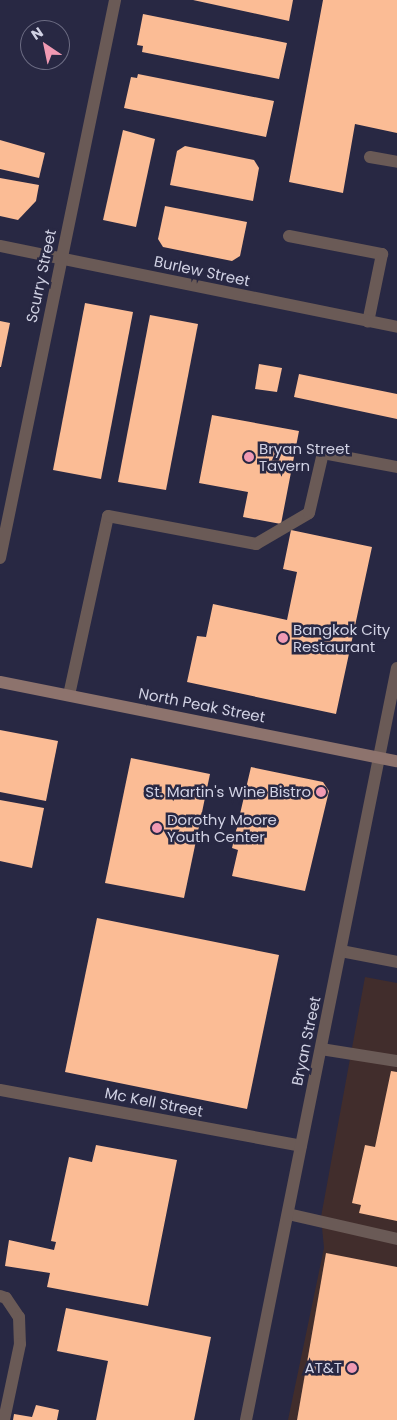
<!DOCTYPE html>
<style>
body{margin:0}
#map{position:relative;width:397px;height:1420px;overflow:hidden;background:#282843;font-family:Poppins,sans-serif}
div>[style]{position:absolute}
[style*='--x']{left:calc(var(--x)*1px);top:calc(var(--y)*1px);width:calc(var(--w)*1px);rotate:calc(var(--a)*1deg)}
.commercial>*{inset:0;background:#412d2c}
.building>*{inset:0;background:#fbbc95}
.service>*{height:12px;margin:-6px;padding:0 6px;transform-origin:6px;border-radius:6px;background:#6a5a56}
.minor>*{height:12px;margin:-6px;padding:0 6px;transform-origin:6px;border-radius:6px;background:#6a5a56}
.tertiary>*{height:12px;margin:-6px;padding:0 6px;transform-origin:6px;border-radius:6px;background:#6a5a56}
.secondary>*{height:12px;margin:-6px;padding:0 6px;transform-origin:6px;border-radius:6px;background:#8d736d}
.dots>*{width:14px;height:14px;translate:-50% -50%;box-sizing:border-box;border:2px solid #282843;border-radius:50%}
span{translate:-50% -50%;white-space:nowrap;text-align:center;line-height:1.15;-webkit-text-stroke:5px #282843;paint-order:stroke}
.street-label{font-size:15px;color:#d1d2e4}
.poi-label{font-size:15px;color:#d1d2e4}
.left{translate:0 -50%;text-align:left}
.right{translate:-100% -50%;text-align:right}
.north{position:absolute;left:20px;top:20px;width:50px;height:50px;box-sizing:border-box;background:#282843;border:1px solid #6c6c83;border-radius:50%;rotate:326deg;font-size:14px;font-weight:700;line-height:20px;text-align:center;color:#d1d2e4}
.north::after{content:'';display:block;margin:auto;width:18px;height:22px;background:#f19ab3;clip-path:polygon(50% 0,100% 100%,50% 72%,0 100%)}
</style>
<div id="map">
<div class="commercial">
<div style="clip-path:polygon(365px 977px,397px 983px,397px 1420px,288px 1420px,324px 1248px,321px 1217px)"></div>
</div>
<div class="building">
<div style="clip-path:polygon(193px 0,293px 0,289px 21px)"></div>
<div style="clip-path:polygon(323px 0,397px 0,397px 133px,355px 124px,343px 193px,289px 182px)"></div>
<div style="clip-path:polygon(143px 14px,287px 43px,279px 79px,142px 52px,143px 46px,137px 45px)"></div>
<div style="clip-path:polygon(138px 74px,274px 101px,266px 137px,124px 108px,131px 77px,137px 78px)"></div>
<div style="clip-path:polygon(123px 130px,155px 139px,136px 227px,103px 220px)"></div>
<div style="clip-path:polygon(0 140px,45px 153px,39px 178px,0 169px)"></div>
<div style="clip-path:polygon(185px 146px,254px 160px,259px 168px,253px 201px,170px 185px,177px 151px)"></div>
<div style="clip-path:polygon(0 178px,39px 185px,36px 201px,18px 220px,0 216px)"></div>
<div style="clip-path:polygon(165px 206px,247px 222px,240px 256px,232px 261px,163px 247px,158px 239px)"></div>
<div style="clip-path:polygon(85px 303px,133px 312px,101px 479px,53px 470px)"></div>
<div style="clip-path:polygon(150px 315px,198px 324px,166px 490px,118px 482px)"></div>
<div style="clip-path:polygon(0 321px,10px 323px,1px 367px,0 367px)"></div>
<div style="clip-path:polygon(259px 364px,282px 368px,277px 392px,255px 389px)"></div>
<div style="clip-path:polygon(299px 374px,397px 394px,397px 419px,294px 397px)"></div>
<div style="clip-path:polygon(212px 415px,299px 431px,281px 524px,243px 517px,248px 492px,199px 483px)"></div>
<div style="clip-path:polygon(291px 530px,372px 547px,336px 714px,187px 682px,197px 636px,206px 637px,213px 604px,287px 620px,297px 572px,283px 569px)"></div>
<div style="clip-path:polygon(0 730px,58px 741px,46px 801px,0 792px)"></div>
<div style="clip-path:polygon(131px 758px,210px 774px,184px 898px,105px 883px)"></div>
<div style="clip-path:polygon(251px 767px,323px 782px,329px 791px,305px 891px,232px 876px,238px 850px,232px 848px)"></div>
<div style="clip-path:polygon(0 800px,44px 808px,32px 868px,0 861px)"></div>
<div style="clip-path:polygon(97px 918px,279px 955px,247px 1109px,65px 1072px)"></div>
<div style="clip-path:polygon(391px 1071px,397px 1072px,397px 1221px,359px 1213px,361px 1205px,352px 1203px,365px 1145px,375px 1147px)"></div>
<div style="clip-path:polygon(96px 1145px,177px 1160px,148px 1306px,47px 1287px,50px 1273px,5px 1266px,9px 1240px,54px 1250px,56px 1242px,51px 1241px,69px 1157px,92px 1162px)"></div>
<div style="clip-path:polygon(326px 1253px,397px 1267px,397px 1420px,297px 1420px)"></div>
<div style="clip-path:polygon(66px 1308px,211px 1337px,194px 1420px,96px 1420px,108px 1361px,57px 1351px)"></div>
<div style="clip-path:polygon(36px 1405px,59px 1410px,57px 1420px,13px 1420px,14px 1414px,32px 1417px)"></div>
</div>
<div class="service">
<div style="--x:370;--y:157;--w:27;--a:10"></div>
<div style="--x:289;--y:236;--w:95;--a:11"></div>
<div style="--x:382;--y:254;--w:69;--a:101.6"></div>
<div style="--x:69;--y:695;--w:183;--a:-77.7"></div>
<div style="--x:108;--y:516;--w:151;--a:10.7"></div>
<div style="--x:256;--y:544;--w:61;--a:-30.3"></div>
<div style="--x:309;--y:513;--w:62;--a:-76.9"></div>
<div style="--x:323;--y:453;--w:75;--a:10.7"></div>
<div style="--x:341;--y:951;--w:57;--a:11.1"></div>
<div style="--x:321;--y:1049;--w:77;--a:9"></div>
<div style="--x:288;--y:1214;--w:112;--a:12.9"></div>
<div style="--x:0;--y:1296;--w:6;--a:18"></div>
<div style="--x:6;--y:1298;--w:23;--a:56"></div>
<div style="--x:19;--y:1317;--w:27;--a:88"></div>
<div style="--x:20;--y:1344;--w:78;--a:101.9"></div>
</div>
<div class="minor">
<div style="--x:0;--y:246;--w:405;--a:11.5"></div>
<div style="--x:0;--y:558;--w:570;--a:-78.35"></div>
<div style="--x:0;--y:1090;--w:306;--a:10.5"></div>
</div>
<div class="tertiary">
<div style="--x:246;--y:1420;--w:767;--a:-78.65"></div>
</div>
<div class="secondary">
<div style="--x:0;--y:682;--w:405;--a:11.3"></div>
</div>
<div class="dots">
<div style="left:249px;top:457px;background:#f19ab3"></div>
<div style="left:283px;top:638px;background:#f19ab3"></div>
<div style="left:321px;top:792px;background:#f19ab3"></div>
<div style="left:157px;top:828px;background:#f19ab3"></div>
<div style="left:352px;top:1368px;background:#f19ab3"></div>
</div>
<div class="street-label">
<span style="left:202px;top:271px;rotate:12deg">Burlew Street</span>
<span style="left:41px;top:276px;rotate:-78deg">Scurry Street</span>
<span style="left:202px;top:705px;rotate:11deg">North Peak Street</span>
<span style="left:306px;top:1041px;rotate:-78deg">Bryan Street</span>
<span style="left:154px;top:1102px;rotate:11deg">Mc Kell Street</span>
</div>
<div class="poi-label">
<span class="left" style="left:259px;top:457px">Bryan Street<br>Tavern</span>
<span class="left" style="left:293px;top:638px">Bangkok City<br>Restaurant</span>
<span class="right" style="left:311px;top:792px">St. Martin's Wine Bistro</span>
<span class="left" style="left:167px;top:828px">Dorothy Moore<br>Youth Center</span>
<span class="right" style="left:342px;top:1368px">AT&amp;T</span>
</div>
<div class="north">N</div>
</div>
